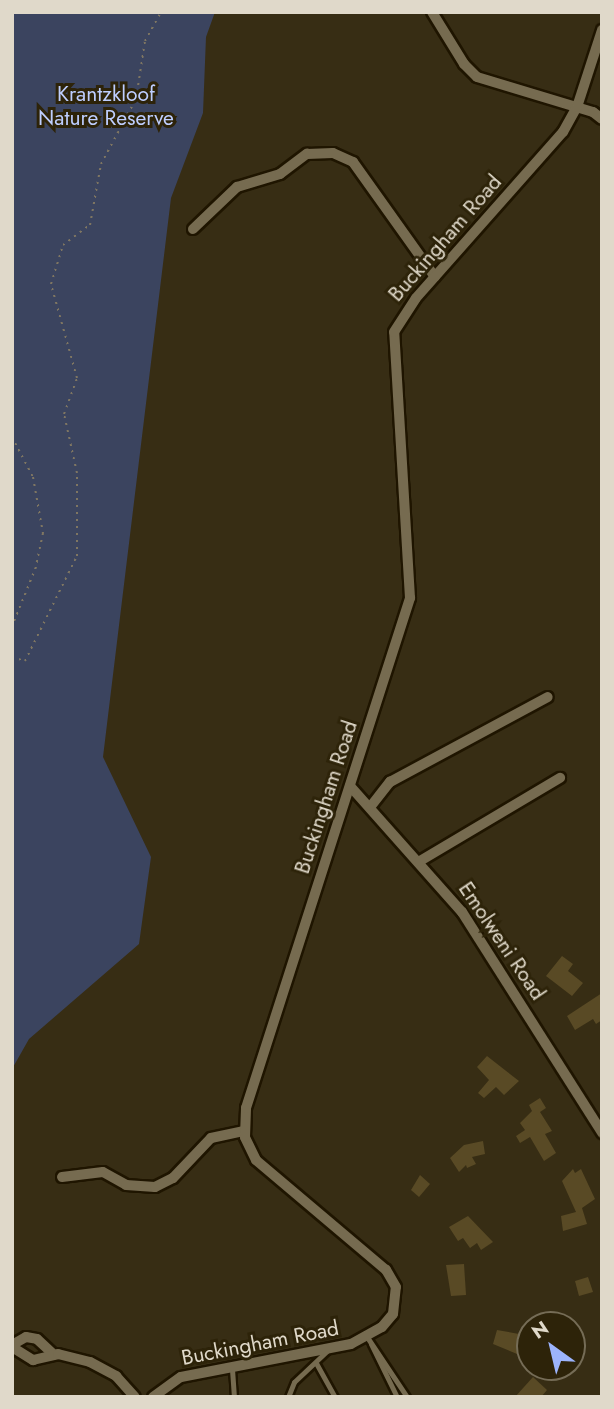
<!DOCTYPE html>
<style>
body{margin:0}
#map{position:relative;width:614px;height:1409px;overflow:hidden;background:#372d14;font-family:Jost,sans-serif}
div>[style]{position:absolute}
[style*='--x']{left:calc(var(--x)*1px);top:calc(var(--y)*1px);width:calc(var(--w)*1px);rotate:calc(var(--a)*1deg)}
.green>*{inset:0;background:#3b445f}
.building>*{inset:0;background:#594a25}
.path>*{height:2px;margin-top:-1px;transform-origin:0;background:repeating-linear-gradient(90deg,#7f7662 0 2px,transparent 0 7px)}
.roads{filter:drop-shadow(2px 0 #1f1500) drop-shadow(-2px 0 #1f1500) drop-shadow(0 2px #1f1500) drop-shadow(0 -2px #1f1500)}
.lane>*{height:5px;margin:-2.5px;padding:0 2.5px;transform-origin:2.5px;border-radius:2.5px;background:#766b50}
.street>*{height:10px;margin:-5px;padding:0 5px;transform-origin:5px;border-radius:5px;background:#766b50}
span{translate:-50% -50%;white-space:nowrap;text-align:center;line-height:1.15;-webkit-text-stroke:6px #2d2309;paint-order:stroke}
.park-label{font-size:21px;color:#beceff}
.street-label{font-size:21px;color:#e0d9ca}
.frame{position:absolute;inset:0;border:14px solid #e0d9ca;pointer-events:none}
.north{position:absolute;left:516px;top:1311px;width:70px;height:70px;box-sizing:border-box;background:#2d2309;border:2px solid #756c56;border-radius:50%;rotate:326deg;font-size:19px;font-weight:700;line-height:28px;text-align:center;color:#e0d9ca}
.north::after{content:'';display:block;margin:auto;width:24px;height:32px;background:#9cb4fd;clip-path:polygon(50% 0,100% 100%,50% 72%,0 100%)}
</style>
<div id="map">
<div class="green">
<div style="clip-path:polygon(12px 12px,215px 12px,206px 37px,203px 113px,171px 198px,103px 757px,151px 857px,139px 944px,29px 1039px,12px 1069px)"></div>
</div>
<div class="building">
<div style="clip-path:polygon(562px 956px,573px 964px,568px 971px,583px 983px,572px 996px,546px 976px)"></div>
<div style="clip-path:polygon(602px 993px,602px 1020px,596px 1024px,593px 1019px,575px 1030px,567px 1016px)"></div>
<div style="clip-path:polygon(487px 1056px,519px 1081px,504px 1095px,496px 1087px,484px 1098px,478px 1093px,489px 1080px,477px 1067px)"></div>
<div style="clip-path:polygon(540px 1098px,546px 1108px,540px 1112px,552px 1131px,545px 1134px,556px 1153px,544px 1161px,530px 1137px,520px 1143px,516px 1136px,525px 1130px,520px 1123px,532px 1111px,529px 1105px)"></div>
<div style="clip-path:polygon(483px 1141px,485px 1154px,472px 1157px,476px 1164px,467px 1168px,466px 1165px,459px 1172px,450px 1158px,464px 1145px)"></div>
<div style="clip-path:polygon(573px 1169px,575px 1173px,581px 1169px,595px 1199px,582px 1208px,587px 1224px,563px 1231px,561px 1216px,576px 1212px,562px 1181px)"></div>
<div style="clip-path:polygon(420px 1175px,430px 1184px,419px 1197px,411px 1190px)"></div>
<div style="clip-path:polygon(468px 1216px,493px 1242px,481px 1250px,477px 1243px,470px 1248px,463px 1238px,458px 1241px,449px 1227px)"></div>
<div style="clip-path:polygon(464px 1264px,466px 1295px,451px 1296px,446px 1265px)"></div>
<div style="clip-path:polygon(588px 1277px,593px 1292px,579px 1296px,575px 1281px)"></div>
<div style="clip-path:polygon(497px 1330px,519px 1334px,518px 1338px,525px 1339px,530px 1375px,522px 1356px,493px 1344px)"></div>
<div style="clip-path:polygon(533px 1377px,547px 1390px,541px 1397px,515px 1397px)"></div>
</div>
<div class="path">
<div style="--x:12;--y:437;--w:45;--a:62.3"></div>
<div style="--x:33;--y:477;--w:57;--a:79.9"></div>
<div style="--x:43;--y:533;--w:35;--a:102"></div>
<div style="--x:36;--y:567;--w:64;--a:112.1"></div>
<div style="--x:12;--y:657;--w:14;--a:17"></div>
<div style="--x:25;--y:661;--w:117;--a:-63.7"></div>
<div style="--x:77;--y:556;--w:83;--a:-90"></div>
<div style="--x:77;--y:473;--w:60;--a:-102.4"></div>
<div style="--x:64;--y:414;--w:38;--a:-70"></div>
<div style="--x:77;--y:378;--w:98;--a:-105.5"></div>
<div style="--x:51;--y:284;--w:41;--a:-72.9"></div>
<div style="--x:63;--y:245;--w:34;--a:-37"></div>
<div style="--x:90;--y:225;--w:62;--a:-79.8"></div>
<div style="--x:101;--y:164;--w:74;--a:-61.7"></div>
<div style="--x:136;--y:99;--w:59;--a:-81.2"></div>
<div style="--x:145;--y:41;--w:33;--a:-61"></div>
</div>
<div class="roads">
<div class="lane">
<div style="--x:367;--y:1337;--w:72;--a:56.3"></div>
<div style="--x:371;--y:1344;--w:59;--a:63.9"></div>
<div style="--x:316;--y:1363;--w:39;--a:61"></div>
<div style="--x:232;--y:1369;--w:28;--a:86"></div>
<div style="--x:288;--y:1397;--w:16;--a:-68"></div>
<div style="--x:294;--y:1382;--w:47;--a:-43.3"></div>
</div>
<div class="street">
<div style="--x:432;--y:12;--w:61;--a:58.4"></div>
<div style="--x:464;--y:64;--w:18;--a:45"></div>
<div style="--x:477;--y:77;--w:121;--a:16.8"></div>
<div style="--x:593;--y:112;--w:11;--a:38"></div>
<div style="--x:193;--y:229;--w:61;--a:-43.7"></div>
<div style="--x:237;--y:187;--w:45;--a:-16.8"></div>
<div style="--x:280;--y:174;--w:34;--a:-37"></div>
<div style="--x:307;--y:154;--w:26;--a:-2"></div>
<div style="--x:333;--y:153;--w:22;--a:24"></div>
<div style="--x:353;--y:162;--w:141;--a:54.5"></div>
<div style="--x:350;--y:786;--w:169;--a:48.4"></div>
<div style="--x:462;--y:912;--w:262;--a:57.6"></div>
<div style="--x:371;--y:806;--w:31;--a:-52"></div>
<div style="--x:390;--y:782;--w:179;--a:-28.3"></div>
<div style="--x:420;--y:861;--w:163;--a:-30.7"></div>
<div style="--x:62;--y:1177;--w:41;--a:-7"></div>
<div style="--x:103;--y:1172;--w:26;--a:29"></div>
<div style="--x:126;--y:1185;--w:29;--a:4"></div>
<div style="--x:155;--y:1187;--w:20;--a:-27"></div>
<div style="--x:173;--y:1178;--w:55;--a:-46.5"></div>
<div style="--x:211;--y:1138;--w:34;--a:-12"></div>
<div style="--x:12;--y:1345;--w:16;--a:-30"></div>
<div style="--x:26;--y:1337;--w:11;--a:10"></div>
<div style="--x:37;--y:1339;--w:23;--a:43"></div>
<div style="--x:12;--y:1347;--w:25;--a:32"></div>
<div style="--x:33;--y:1360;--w:26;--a:-13"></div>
<div style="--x:58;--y:1354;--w:33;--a:14"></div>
<div style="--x:90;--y:1362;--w:30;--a:28"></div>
<div style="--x:116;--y:1376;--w:28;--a:48"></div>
<div style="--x:153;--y:1397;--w:34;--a:-36"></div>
<div style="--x:181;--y:1377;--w:173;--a:-11"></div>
<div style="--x:351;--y:1344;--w:35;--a:-29"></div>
<div style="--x:382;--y:1327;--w:17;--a:-50"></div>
<div style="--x:393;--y:1314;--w:27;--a:-84"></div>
<div style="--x:396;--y:1287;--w:20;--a:-120"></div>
<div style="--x:386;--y:1270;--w:170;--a:-139.8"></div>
<div style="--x:256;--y:1160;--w:25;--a:-116"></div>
<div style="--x:245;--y:1137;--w:29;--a:-88"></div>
<div style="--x:246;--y:1108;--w:536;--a:-72.17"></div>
<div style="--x:410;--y:598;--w:266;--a:-93.4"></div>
<div style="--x:394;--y:332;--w:40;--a:-57.1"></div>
<div style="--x:416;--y:298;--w:222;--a:-48.5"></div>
<div style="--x:563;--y:132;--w:29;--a:-61"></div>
<div style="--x:577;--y:107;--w:81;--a:-72"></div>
</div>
</div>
<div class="park-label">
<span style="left:106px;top:106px">Krantzkloof<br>Nature Reserve</span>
</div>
<div class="street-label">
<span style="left:445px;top:238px;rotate:-49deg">Buckingham Road</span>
<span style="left:326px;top:797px;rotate:-72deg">Buckingham Road</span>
<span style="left:502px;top:941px;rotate:56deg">Emolweni Road</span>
<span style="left:260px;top:1343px;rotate:-11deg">Buckingham Road</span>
</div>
<div class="frame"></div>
<div class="north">N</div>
</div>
